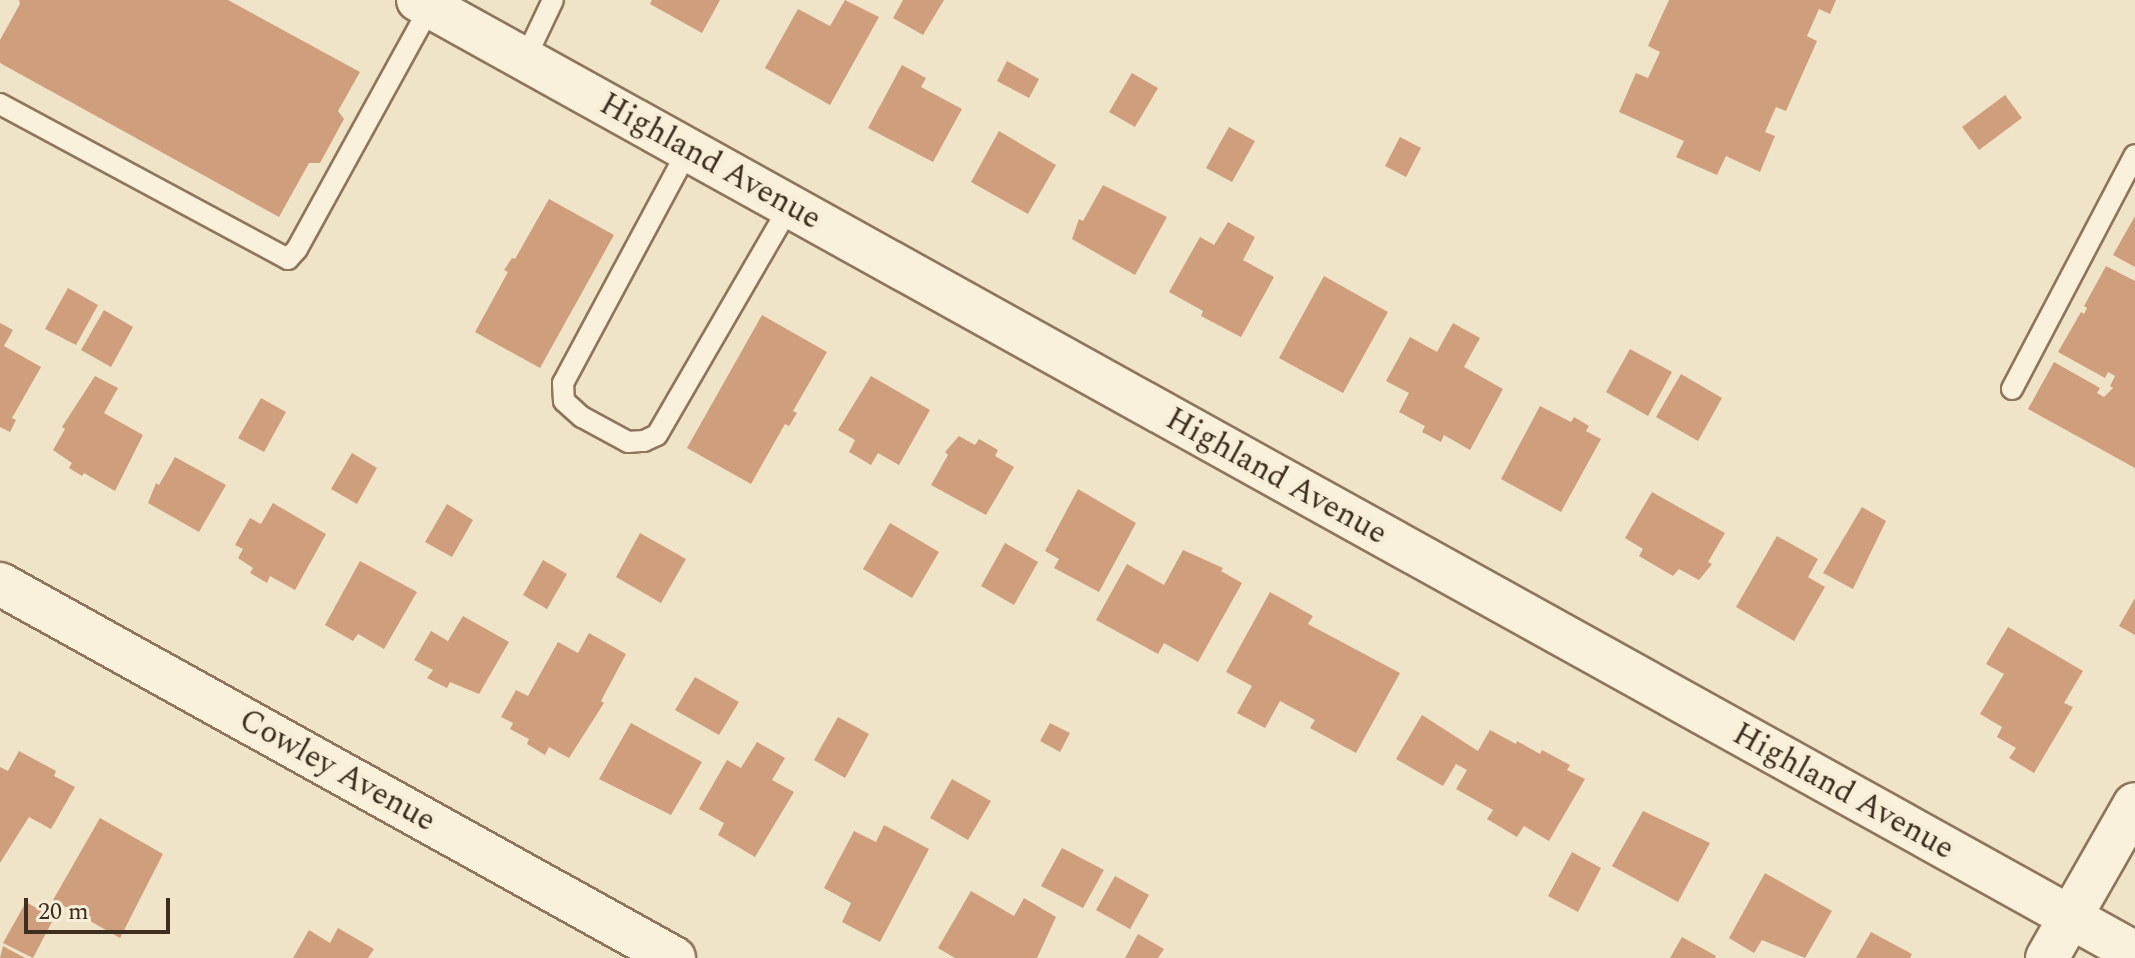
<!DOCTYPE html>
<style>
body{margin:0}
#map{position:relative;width:2135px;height:958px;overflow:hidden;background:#f0e4c8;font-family:Spectral,serif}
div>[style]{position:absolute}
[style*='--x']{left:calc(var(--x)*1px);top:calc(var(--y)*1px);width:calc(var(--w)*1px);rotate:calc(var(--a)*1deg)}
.building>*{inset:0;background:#cf9f7d}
.roads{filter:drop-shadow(2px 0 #8d765c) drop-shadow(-2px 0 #8d765c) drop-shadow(0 2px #8d765c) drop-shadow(0 -2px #8d765c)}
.service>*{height:20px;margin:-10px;padding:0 10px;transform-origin:10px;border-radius:10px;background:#faf1dc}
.minor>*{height:42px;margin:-21px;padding:0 21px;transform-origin:21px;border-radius:21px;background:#faf1dc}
span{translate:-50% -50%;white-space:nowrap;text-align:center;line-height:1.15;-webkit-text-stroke:7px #f7eed8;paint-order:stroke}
.street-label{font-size:32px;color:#3d2e20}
.scale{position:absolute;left:24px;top:898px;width:146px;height:36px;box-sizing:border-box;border:4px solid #3d2e20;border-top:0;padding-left:10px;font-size:24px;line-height:28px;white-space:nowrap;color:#3d2e20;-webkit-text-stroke:6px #f7eed8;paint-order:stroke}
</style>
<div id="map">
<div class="building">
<div style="clip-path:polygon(19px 0,228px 0,360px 72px,338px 111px,344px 119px,320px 163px,309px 163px,279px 217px,0 63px,0 40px,20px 4px)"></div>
<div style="clip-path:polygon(652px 0,720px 0,702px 33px,650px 4px)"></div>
<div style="clip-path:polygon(845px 0,879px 17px,830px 105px,765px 68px,798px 9px,830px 26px)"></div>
<div style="clip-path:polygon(903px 0,944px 0,923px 35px,893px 18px)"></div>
<div style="clip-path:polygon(1669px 0,1836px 0,1830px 14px,1819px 9px,1807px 36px,1817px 41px,1786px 111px,1776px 107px,1765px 132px,1775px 136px,1760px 172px,1726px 156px,1717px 175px,1676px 157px,1684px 141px,1619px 112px,1636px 73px,1648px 78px,1660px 52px,1648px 46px)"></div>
<div style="clip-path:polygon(1007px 61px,1039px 79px,1029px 98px,997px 81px)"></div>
<div style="clip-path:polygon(902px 65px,926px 78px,921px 87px,962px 109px,933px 162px,868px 128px)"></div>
<div style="clip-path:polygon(1132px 73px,1158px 88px,1135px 127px,1109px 112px)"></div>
<div style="clip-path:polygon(2005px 95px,2022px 118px,1979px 150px,1962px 127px)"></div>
<div style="clip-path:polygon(1229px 127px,1255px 141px,1232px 182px,1206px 168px)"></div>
<div style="clip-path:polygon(999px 131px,1056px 165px,1028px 214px,971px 182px)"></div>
<div style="clip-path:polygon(1400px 137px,1421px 148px,1406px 177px,1385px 166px)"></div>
<div style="clip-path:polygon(1103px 185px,1167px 217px,1135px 275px,1072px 239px,1079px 219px,1083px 221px)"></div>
<div style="clip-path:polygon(549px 199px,614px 235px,540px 368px,475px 332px,508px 272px,504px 270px,512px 258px,515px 259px)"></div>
<div style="clip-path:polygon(2135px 216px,2135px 267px,2113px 255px)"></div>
<div style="clip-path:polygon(1228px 222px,1255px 237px,1243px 260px,1274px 277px,1241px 337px,1201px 316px,1203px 311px,1169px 292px,1200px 237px,1214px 245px)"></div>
<div style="clip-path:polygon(2106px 266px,2135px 281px,2135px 468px,2028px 409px,2054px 362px,2100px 388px,2097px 393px,2104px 397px,2113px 388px,2110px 386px,2115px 376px,2108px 372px,2105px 378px,2058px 352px,2081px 312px,2084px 314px,2087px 308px,2084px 306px)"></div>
<div style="clip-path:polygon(1324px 276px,1388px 312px,1343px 393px,1279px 358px)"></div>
<div style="clip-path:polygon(68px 288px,98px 305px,76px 345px,45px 329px)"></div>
<div style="clip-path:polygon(104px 310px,133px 327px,111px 367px,81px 350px)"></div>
<div style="clip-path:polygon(762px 315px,827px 352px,793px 411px,797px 413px,789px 426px,785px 424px,751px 484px,687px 448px)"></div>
<div style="clip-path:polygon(0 323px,13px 330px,4px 346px,41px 367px,12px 418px,16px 420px,10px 432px,0 427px)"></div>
<div style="clip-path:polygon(1453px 323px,1480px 338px,1464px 367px,1503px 389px,1470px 450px,1444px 435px,1441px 442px,1422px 432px,1425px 426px,1399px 412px,1409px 393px,1386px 381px,1410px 337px,1437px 352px)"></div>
<div style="clip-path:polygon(1630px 349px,1672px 372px,1648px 416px,1606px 392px)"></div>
<div style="clip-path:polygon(1681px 374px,1722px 398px,1698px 441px,1656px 417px)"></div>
<div style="clip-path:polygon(95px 376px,118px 388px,104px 413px,143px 435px,115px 491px,84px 473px,82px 476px,69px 468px,72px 463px,53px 450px,65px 429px,62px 427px)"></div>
<div style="clip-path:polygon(871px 376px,930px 410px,899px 465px,878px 453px,871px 465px,849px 452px,855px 440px,838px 430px)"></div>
<div style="clip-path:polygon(261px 398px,286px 412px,264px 452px,238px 438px)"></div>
<div style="clip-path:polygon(1540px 406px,1571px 422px,1574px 417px,1589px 426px,1586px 431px,1601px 439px,1561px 512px,1501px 479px)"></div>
<div style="clip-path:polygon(959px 436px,975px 445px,979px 439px,998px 450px,995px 456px,1014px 467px,986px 515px,931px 485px,948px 455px,945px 452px)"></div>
<div style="clip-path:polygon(352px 453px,377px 468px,357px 504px,331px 489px)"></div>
<div style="clip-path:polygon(175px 457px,226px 485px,199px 532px,148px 503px,156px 483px,159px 485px)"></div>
<div style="clip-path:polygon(1078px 489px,1136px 523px,1099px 592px,1054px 568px,1059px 559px,1045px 551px)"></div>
<div style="clip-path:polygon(1652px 492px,1725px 533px,1708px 562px,1712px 564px,1699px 580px,1679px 569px,1673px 576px,1639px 556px,1643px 549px,1625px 538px)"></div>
<div style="clip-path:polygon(273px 503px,326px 534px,295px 590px,270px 576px,267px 583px,250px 573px,253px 568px,238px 558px,243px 549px,235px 545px,250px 518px,261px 524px)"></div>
<div style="clip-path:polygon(447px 504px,473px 520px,452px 557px,425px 542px)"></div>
<div style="clip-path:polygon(1862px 507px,1886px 521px,1853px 589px,1823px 573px)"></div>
<div style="clip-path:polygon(890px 523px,939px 552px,912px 598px,863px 569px)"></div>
<div style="clip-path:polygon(640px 533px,686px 559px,661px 603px,616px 577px)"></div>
<div style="clip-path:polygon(1777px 536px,1818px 559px,1808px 577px,1825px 587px,1794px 641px,1736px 607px)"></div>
<div style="clip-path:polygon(1005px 543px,1038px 562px,1014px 605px,981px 586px)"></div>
<div style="clip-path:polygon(1183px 550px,1223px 568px,1221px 571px,1242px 583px,1198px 662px,1164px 643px,1158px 654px,1096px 620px,1127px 564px,1164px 585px)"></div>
<div style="clip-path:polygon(543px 560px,567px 574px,547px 609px,523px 595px)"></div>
<div style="clip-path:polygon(360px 561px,417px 592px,384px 649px,358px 634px,353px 641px,325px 625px)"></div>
<div style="clip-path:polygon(1270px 592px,1313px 616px,1308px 624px,1400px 673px,1356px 753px,1310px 728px,1315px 720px,1280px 701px,1265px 728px,1237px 713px,1252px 686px,1226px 672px)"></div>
<div style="clip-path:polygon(2135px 598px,2135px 635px,2119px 626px)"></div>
<div style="clip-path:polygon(463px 616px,509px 642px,479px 694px,450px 682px,447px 688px,427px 678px,433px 670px,414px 660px,431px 631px,448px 641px)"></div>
<div style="clip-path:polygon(2008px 627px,2083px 671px,2064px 703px,2073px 707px,2034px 773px,2009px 758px,2016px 748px,1997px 737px,2002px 727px,1980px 714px,2004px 674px,1986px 664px)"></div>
<div style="clip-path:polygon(589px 633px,626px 654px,601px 701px,604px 703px,569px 758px,549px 747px,545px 755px,527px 744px,529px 739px,510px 729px,513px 723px,501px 717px,516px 690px,528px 696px,558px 642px,578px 653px)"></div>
<div style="clip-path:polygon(695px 677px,739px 702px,719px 735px,675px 710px)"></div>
<div style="clip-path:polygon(1422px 715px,1478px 751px,1490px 730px,1516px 744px,1517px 741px,1540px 754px,1542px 750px,1570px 765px,1567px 770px,1585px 779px,1549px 841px,1524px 826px,1517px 837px,1487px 819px,1493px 810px,1456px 789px,1467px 770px,1456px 764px,1443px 786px,1396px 759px)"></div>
<div style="clip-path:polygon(838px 717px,869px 734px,845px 778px,814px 760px)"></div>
<div style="clip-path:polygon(631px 723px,702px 762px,671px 815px,599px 779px)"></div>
<div style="clip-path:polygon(1050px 723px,1070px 733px,1060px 752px,1040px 741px)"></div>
<div style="clip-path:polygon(757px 742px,785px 758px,772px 780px,794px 792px,755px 857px,718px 835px,724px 823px,699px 809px,727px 760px,741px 768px)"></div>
<div style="clip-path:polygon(19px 751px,56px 771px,54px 776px,75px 787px,51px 829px,29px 817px,0 863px,0 767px,8px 771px)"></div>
<div style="clip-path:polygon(952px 779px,991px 801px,968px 840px,930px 818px)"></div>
<div style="clip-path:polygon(1643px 811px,1710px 843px,1678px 902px,1612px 866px)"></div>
<div style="clip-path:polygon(100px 818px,163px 854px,120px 938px,53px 900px)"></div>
<div style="clip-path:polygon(884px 825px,929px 849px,880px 942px,842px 922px,851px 903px,824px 888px,854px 831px,876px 842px)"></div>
<div style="clip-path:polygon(1062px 848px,1104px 870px,1083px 908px,1041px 886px)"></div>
<div style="clip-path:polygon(1572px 852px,1601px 868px,1578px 912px,1548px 896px)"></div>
<div style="clip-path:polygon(1765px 873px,1832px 911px,1805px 958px,1762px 940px,1754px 953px,1729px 938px)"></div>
<div style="clip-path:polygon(1115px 876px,1149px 895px,1130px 929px,1096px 910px)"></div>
<div style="clip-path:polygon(971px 891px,1014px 916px,1024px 898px,1056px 917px,1037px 958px,955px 958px,938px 948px)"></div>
<div style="clip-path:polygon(26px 902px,54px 918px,33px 958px,3px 943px)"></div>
<div style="clip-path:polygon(338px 928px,374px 949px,368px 958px,293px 958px,309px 930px,330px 943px)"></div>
<div style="clip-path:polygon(1871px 932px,1912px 954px,1910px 958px,1856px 958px)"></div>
<div style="clip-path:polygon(1138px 934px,1164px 949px,1158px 958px,1125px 958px)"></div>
<div style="clip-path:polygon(1682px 937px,1716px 956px,1715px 958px,1670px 958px)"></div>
<div style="clip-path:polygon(3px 946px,25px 958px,0 958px)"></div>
</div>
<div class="roads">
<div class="service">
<div style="--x:525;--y:59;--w:65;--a:-64.6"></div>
<div style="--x:0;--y:104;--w:327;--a:28.3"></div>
<div style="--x:288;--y:259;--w:13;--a:-48"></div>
<div style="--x:297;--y:249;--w:276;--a:-61.2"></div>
<div style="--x:688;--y:150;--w:264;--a:118.2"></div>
<div style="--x:563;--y:383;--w:18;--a:87"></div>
<div style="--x:564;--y:401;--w:24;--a:42"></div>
<div style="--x:582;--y:417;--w:52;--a:28.5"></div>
<div style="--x:628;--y:442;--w:16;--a:-4"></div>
<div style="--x:644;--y:441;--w:14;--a:-25"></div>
<div style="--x:657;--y:435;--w:265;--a:-59.9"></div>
<div style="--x:2012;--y:389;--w:264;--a:-62.3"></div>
</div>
<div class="minor">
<div style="--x:418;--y:0;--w:1964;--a:29.03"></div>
<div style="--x:0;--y:584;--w:771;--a:29.03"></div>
<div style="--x:2047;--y:958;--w:177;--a:-60.3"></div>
</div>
</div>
<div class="street-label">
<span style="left:710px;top:162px;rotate:29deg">Highland Avenue</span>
<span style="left:1276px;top:477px;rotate:29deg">Highland Avenue</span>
<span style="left:337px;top:771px;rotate:29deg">Cowley Avenue</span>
<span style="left:1843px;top:792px;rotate:29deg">Highland Avenue</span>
</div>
<div class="scale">20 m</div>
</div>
